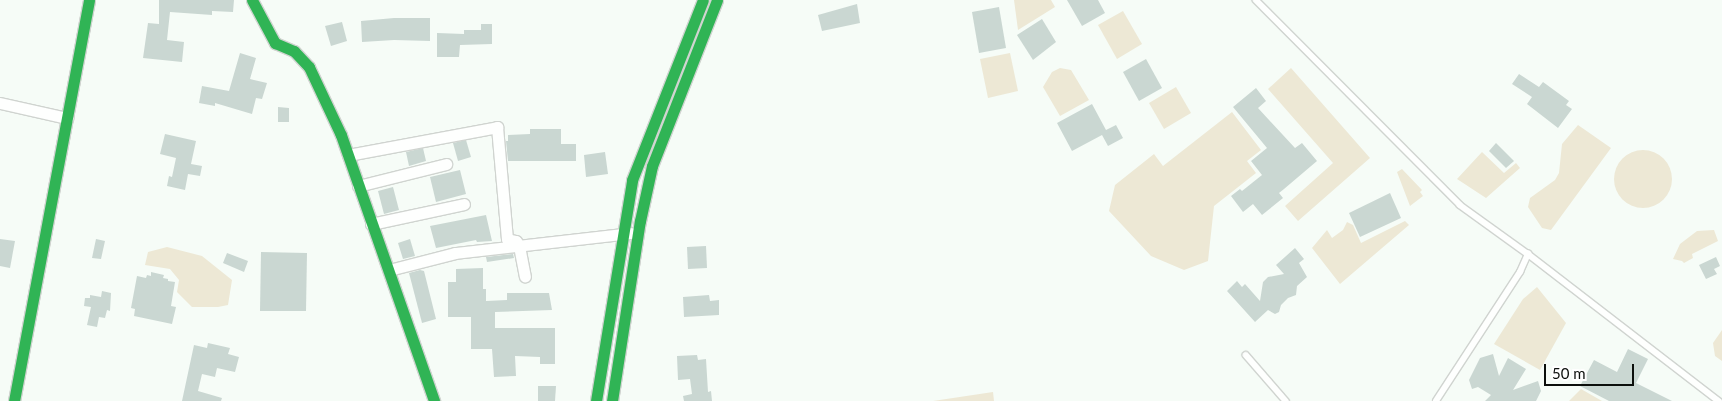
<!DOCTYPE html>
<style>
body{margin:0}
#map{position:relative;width:1722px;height:401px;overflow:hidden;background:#f6fcf7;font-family:Lato,sans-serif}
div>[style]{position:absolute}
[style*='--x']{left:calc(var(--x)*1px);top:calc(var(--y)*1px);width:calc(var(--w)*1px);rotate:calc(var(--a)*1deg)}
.green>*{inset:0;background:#ede8d5}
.round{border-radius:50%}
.building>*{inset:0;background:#cad7d2}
.roads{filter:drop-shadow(1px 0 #d0d4d0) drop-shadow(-1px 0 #d0d4d0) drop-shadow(0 1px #d0d4d0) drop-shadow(0 -1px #d0d4d0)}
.lane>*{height:5.5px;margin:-2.75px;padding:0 2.75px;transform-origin:2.75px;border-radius:2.75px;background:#fefffe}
.street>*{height:11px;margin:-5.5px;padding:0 5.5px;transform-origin:5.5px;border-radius:5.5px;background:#fefffe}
.fast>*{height:11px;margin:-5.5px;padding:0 5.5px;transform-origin:5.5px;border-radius:5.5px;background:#30b455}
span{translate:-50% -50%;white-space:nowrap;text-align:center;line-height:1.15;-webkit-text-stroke:4px #fff;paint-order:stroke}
.scale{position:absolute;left:1544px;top:364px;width:90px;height:22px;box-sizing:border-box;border:2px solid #0c0f0c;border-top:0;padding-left:6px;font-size:15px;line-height:18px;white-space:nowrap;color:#0c0f0c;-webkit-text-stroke:4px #fff;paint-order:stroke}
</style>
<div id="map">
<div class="green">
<div style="clip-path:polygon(1014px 0,1051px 0,1055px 7px,1018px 30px)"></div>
<div style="clip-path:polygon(1123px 11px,1142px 44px,1117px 59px,1098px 25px)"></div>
<div style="clip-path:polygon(1010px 53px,1018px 91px,988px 98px,980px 59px)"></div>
<div style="clip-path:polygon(1060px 68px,1071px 70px,1089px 100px,1060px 116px,1043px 87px,1052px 72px)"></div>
<div style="clip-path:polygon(1291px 68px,1370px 158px,1298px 221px,1285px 206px,1333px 163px,1268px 89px)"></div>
<div style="clip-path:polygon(1176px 87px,1191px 113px,1164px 129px,1149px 103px)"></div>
<div style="clip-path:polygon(1232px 112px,1261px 150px,1247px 161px,1256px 173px,1214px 206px,1208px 261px,1184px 270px,1151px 256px,1109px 211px,1115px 185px,1154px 154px,1163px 166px)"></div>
<div style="clip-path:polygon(1578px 125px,1611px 148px,1551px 230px,1542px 228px,1528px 207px,1530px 198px,1555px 180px,1559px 173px,1562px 144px)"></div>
<div class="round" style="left:1614px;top:150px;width:58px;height:58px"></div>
<div style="clip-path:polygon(1482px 152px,1504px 173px,1516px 163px,1520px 168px,1486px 198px,1457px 179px)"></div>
<div style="clip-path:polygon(1402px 169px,1422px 190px,1420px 192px,1423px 196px,1410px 206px,1397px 172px)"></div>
<div style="clip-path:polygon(1405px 221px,1409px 225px,1340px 284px,1312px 248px,1327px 230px,1332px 238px,1343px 230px,1347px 222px,1353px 225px,1361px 243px)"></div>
<div style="clip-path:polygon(1714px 230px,1718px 241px,1692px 254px,1693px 258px,1684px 263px,1682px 261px,1673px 259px,1680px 244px,1697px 231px)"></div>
<div style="clip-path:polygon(167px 247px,202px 256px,232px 280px,228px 305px,218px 307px,192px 307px,177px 292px,179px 280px,170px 269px,145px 265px,148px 252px)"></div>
<div style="clip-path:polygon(1537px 287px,1566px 323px,1540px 370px,1494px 344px,1523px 299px)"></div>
<div style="clip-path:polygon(1722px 330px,1722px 361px,1715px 356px,1713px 343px)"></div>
<div style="clip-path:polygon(1581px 389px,1602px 401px,1569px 401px)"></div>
<div style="clip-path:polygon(993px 392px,994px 401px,933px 401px)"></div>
</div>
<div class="building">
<div style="clip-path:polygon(159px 0,234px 0,233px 12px,212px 11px,212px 15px,170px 12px,167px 40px,184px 42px,182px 62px,143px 58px,148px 23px,159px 24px)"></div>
<div style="clip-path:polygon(1067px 0,1098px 0,1105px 13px,1082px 26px)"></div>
<div style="clip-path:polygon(857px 4px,860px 23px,822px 31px,818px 15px)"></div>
<div style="clip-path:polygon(999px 7px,1006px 48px,979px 53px,972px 12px)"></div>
<div style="clip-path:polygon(394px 18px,430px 18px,430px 41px,394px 40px,362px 42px,361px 21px)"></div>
<div style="clip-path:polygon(1042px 19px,1056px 42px,1033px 60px,1017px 35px)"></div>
<div style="clip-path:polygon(342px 22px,347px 41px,331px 46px,325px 26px)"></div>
<div style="clip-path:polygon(481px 24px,492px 24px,492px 44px,460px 45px,459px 57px,437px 57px,437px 33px,464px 34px,464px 30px,481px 30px)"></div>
<div style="clip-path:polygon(240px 53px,256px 58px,250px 79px,267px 83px,262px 99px,256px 98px,252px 114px,215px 103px,215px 106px,199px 103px,202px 86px,229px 91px)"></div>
<div style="clip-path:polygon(1146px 59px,1162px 88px,1139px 101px,1123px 72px)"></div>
<div style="clip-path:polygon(1519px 74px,1539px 87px,1543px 82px,1569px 101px,1566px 105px,1572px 109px,1558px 128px,1527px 104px,1532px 97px,1512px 84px)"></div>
<div style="clip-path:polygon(1256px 88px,1266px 101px,1258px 108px,1295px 148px,1302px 143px,1317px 161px,1284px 189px,1279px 193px,1283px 198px,1262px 215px,1253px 204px,1243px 212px,1231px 196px,1240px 189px,1242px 191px,1262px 175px,1251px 161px,1267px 148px,1233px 107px)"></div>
<div style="clip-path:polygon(1092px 104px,1106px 130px,1116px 125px,1123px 138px,1108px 146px,1102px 135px,1072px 151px,1057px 123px)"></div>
<div style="clip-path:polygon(278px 107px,289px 108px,289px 122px,278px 122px)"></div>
<div style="clip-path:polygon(530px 129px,561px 129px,561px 144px,576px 144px,576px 161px,508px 161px,506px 141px,508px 141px,508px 135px,530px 134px)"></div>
<div style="clip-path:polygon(165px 134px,196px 141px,191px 164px,202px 166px,200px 176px,188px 174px,185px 190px,167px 186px,169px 176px,172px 177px,176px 158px,160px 154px)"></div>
<div style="clip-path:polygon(466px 140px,471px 157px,458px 161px,453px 143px)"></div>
<div style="clip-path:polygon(1496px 143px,1514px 161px,1506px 168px,1489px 151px)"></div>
<div style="clip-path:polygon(423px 148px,426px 161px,409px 166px,406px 152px)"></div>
<div style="clip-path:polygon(605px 152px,608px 174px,586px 177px,584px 155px)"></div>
<div style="clip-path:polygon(460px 170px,466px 194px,436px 202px,430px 177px)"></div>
<div style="clip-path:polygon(393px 187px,399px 210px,384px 214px,378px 191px)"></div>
<div style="clip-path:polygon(1390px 193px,1401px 218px,1360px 237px,1349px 213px)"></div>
<div style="clip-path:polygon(486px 215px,492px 241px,477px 242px,476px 240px,436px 248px,430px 226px)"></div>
<div style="clip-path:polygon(0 239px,15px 241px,10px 268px,0 266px)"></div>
<div style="clip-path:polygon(96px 239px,105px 241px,101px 259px,92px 258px)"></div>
<div style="clip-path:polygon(410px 239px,415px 256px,403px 259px,398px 243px)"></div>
<div style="clip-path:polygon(706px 246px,707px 268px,688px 269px,687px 247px)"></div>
<div style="clip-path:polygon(1295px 248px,1304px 259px,1299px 263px,1307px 277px,1297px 286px,1296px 295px,1288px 298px,1281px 305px,1279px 312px,1275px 314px,1268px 310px,1255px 322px,1227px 291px,1237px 281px,1242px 287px,1245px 284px,1260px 301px,1263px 282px,1268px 277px,1284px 274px,1276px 265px)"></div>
<div style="clip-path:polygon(261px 252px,307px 253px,306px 311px,260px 311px)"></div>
<div style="clip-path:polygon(227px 253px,248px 261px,244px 272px,223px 263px)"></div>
<div style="clip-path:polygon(513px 254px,514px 258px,487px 262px,486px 257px)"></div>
<div style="clip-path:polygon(1716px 257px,1720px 266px,1714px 269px,1717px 274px,1706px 279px,1699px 265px)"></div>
<div style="clip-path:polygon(483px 268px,483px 289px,486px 289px,486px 301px,507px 300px,507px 293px,549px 293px,552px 310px,495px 312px,495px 328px,555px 328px,555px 364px,540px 364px,540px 357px,515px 356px,516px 376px,494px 377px,492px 349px,471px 349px,471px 317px,448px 317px,448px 282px,456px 282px,456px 269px)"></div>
<div style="clip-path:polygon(420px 270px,424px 271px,436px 319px,422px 323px,409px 273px)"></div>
<div style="clip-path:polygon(151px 272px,164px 275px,163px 278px,168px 279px,168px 281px,175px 282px,171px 306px,176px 307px,172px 324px,134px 316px,135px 309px,131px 308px,137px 276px,146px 278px,147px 275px,151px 276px)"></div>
<div style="clip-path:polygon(102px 291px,111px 293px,110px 311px,107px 310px,105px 318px,99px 317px,97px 327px,87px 325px,91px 307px,84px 306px,85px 298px,90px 298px,90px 295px,101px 297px)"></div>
<div style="clip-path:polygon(709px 295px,710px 301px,719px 300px,719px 315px,684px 317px,683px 297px)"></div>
<div style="clip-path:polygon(208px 343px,230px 348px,228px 354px,239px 357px,235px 372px,217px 368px,215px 377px,202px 374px,198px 391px,222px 398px,221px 401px,182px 401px,194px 345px,207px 348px)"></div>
<div style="clip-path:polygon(1628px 349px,1648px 359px,1636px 383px,1672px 401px,1609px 401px,1580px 386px,1594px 360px,1617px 372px)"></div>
<div style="clip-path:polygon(1493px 354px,1499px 376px,1508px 358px,1526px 369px,1513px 390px,1538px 381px,1541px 391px,1536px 401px,1485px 401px,1491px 395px,1478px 387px,1472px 389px,1469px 380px,1480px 358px)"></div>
<div style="clip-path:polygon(697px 355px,698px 360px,706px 359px,708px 392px,711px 391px,712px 401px,684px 401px,683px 396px,692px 394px,690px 379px,678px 380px,677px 356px)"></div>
<div style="clip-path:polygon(538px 386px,556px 386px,555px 401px,538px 401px)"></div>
</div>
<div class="roads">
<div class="lane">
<div style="--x:1256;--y:0;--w:289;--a:45.1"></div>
<div style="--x:1460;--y:205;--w:84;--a:35.8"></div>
<div style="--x:1528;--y:254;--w:241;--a:37.6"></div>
<div style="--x:1246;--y:355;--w:61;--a:49"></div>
<div style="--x:1436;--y:401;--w:154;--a:-56.9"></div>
<div style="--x:1520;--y:272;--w:20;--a:-66"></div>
</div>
<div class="street">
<div style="--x:0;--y:103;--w:69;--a:12.6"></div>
<div style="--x:348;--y:155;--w:152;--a:-10.6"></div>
<div style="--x:497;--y:127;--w:112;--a:84.9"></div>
<div style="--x:507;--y:239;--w:9;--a:13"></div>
<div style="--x:516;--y:241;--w:6;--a:59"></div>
<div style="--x:519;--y:246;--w:31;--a:79"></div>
<div style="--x:358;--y:186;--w:91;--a:-14"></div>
<div style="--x:371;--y:224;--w:95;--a:-12.1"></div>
<div style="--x:389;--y:270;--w:68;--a:-14.4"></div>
<div style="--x:455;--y:253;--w:177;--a:-6.5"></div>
</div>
<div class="fast">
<div style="--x:252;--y:0;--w:49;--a:61.9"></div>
<div style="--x:275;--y:43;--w:21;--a:23"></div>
<div style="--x:294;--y:51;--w:22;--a:47"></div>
<div style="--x:309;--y:67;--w:75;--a:64.8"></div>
<div style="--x:341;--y:135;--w:282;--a:70.7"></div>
<div style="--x:14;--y:401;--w:408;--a:-79.4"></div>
<div style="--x:596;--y:401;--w:224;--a:-80.7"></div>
<div style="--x:632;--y:180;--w:193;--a:-68.5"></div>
<div style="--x:612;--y:401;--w:182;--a:-81.2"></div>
<div style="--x:640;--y:221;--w:56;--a:-77.7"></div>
<div style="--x:652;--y:166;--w:178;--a:-68.6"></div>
</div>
</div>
<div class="scale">50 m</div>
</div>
